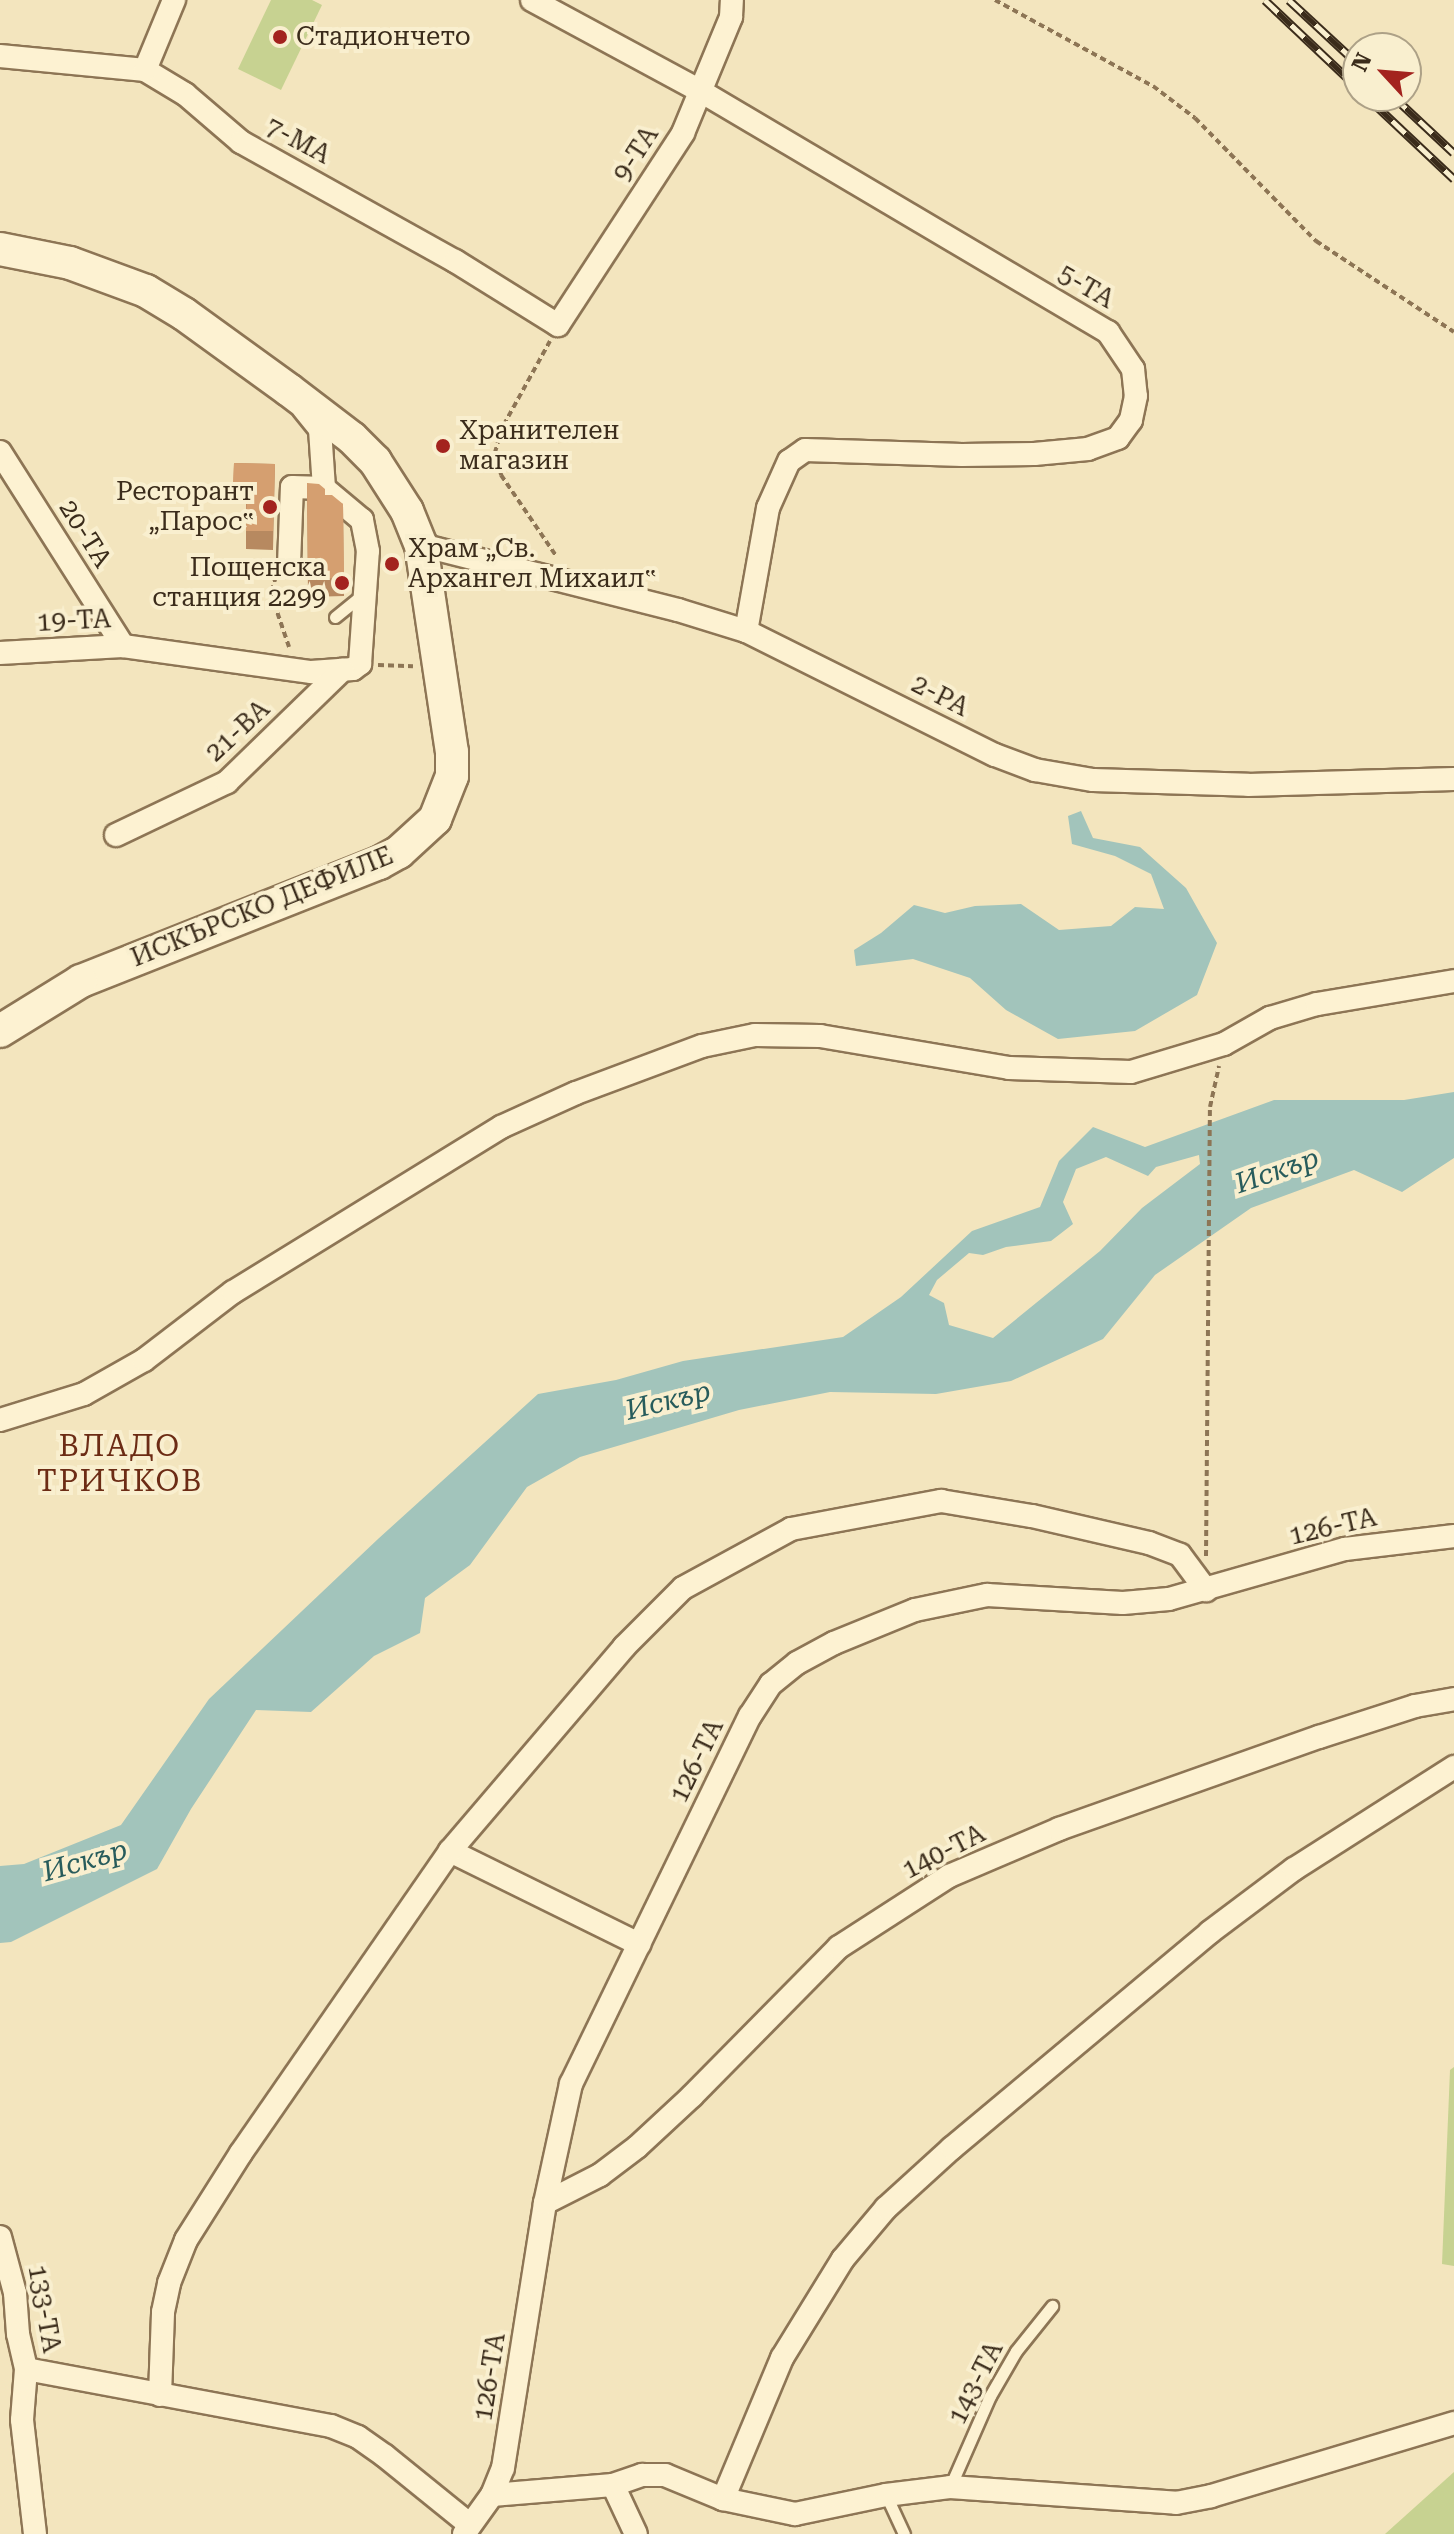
<!DOCTYPE html>
<meta charset="utf-8">
<style>
body{margin:0}
#map{position:relative;width:1454px;height:2534px;overflow:hidden;background:#f3e5be;font-family:"Roboto Serif",serif}
div>[style]{position:absolute}
[style*='--x']{left:calc(var(--x)*1px);top:calc(var(--y)*1px);width:calc(var(--w)*1px);rotate:calc(var(--a)*1deg)}
.green>*{inset:0;background:#c7d291}
.water>*{inset:0;background:#a2c4bb}
.path>*{height:4px;margin-top:-2px;transform-origin:0;background:repeating-linear-gradient(90deg,#8d7555 0 6px,transparent 0 10px)}
.roads{filter:drop-shadow(2px 0 #8d7555) drop-shadow(-2px 0 #8d7555) drop-shadow(0 2px #8d7555) drop-shadow(0 -2px #8d7555)}
.service>*{height:11px;margin:-5.5px;padding:0 5.5px;transform-origin:5.5px;border-radius:5.5px;background:#fdf2d2}
.minor>*{height:22px;margin:-11px;padding:0 11px;transform-origin:11px;border-radius:11px;background:#fdf2d2}
.secondary>*{height:32px;margin:-16px;padding:0 16px;transform-origin:16px;border-radius:16px;background:#fdf2d2}
.rail>*{height:9px;margin-top:-4.5px;transform-origin:0;background:repeating-linear-gradient(90deg,#f9efcf 0 18px,#3b2c1b 0 36px);box-sizing:border-box;border-block:2px solid #3b2c1b}
.wall>*{inset:0;background:#b78960}
.building>*{inset:0;background:#d59f70}
.dots>*{width:22px;height:22px;translate:-50% -50%;box-sizing:border-box;border:4px solid #f9efcf;border-radius:50%}
span{translate:-50% -50%;white-space:nowrap;text-align:center;line-height:1.15;-webkit-text-stroke:8px #f9efcf;paint-order:stroke}
.poi-label{font-size:26px;color:#3b2c1b}
.left{translate:0 -50%;text-align:left}
.right{translate:-100% -50%;text-align:right}
.street-label{font-size:26px;color:#3b2c1b}
.water-label{font-size:28px;color:#285c5c;font-style:italic}
.quarter-label{font-size:30px;color:#6c2c15;letter-spacing:2px}
.north{position:absolute;left:1342px;top:32px;width:80px;height:80px;box-sizing:border-box;background:#f9efcf;border:2px solid #ada187;border-radius:50%;rotate:296deg;font-size:22px;font-weight:700;line-height:32px;text-align:center;color:#3b2c1b}
.north::after{content:'';display:block;margin:auto;width:28px;height:36px;background:#a3231e;clip-path:polygon(50% 0,100% 100%,50% 72%,0 100%)}
</style>
<div id="map">
<div class="green">
<div style="clip-path:polygon(271px 0,312px 0,322px 5px,281px 90px,238px 69px)"></div>
<div style="clip-path:polygon(1454px 2067px,1454px 2266px,1442px 2264px,1450px 2070px)"></div>
<div style="clip-path:polygon(1454px 2472px,1454px 2534px,1385px 2534px)"></div>
</div>
<div class="water">
<div style="clip-path:polygon(1081px 811px,1093px 838px,1140px 847px,1186px 888px,1217px 943px,1197px 995px,1135px 1031px,1058px 1039px,1006px 1010px,970px 978px,913px 959px,856px 966px,854px 950px,881px 933px,914px 905px,945px 913px,975px 906px,1021px 904px,1059px 930px,1111px 926px,1135px 907px,1164px 909px,1151px 874px,1115px 856px,1072px 844px,1068px 816px)"></div>
<div style="clip-path:polygon(evenodd,1454px 1092px,1454px 1158px,1402px 1192px,1354px 1170px,1251px 1208px,1155px 1275px,1103px 1339px,1011px 1381px,936px 1394px,830px 1392px,739px 1410px,580px 1457px,527px 1487px,470px 1565px,425px 1598px,420px 1633px,374px 1656px,311px 1712px,256px 1710px,191px 1809px,157px 1869px,11px 1942px,0 1943px,0 1866px,24px 1864px,121px 1825px,209px 1699px,378px 1539px,538px 1394px,616px 1380px,683px 1361px,843px 1337px,901px 1297px,972px 1231px,1040px 1207px,1059px 1161px,1093px 1127px,1145px 1147px,1274px 1100px,1404px 1100px,1454px 1092px,1199px 1155px,1200px 1164px,1142px 1208px,1100px 1251px,993px 1338px,949px 1325px,944px 1303px,929px 1295px,937px 1280px,969px 1253px,983px 1255px,1006px 1247px,1051px 1241px,1073px 1224px,1063px 1202px,1076px 1169px,1106px 1157px,1148px 1176px,1156px 1167px,1199px 1155px)"></div>
</div>
<div class="path">
<div style="--x:995;--y:0;--w:180;--a:28.6"></div>
<div style="--x:1153;--y:86;--w:53;--a:37.3"></div>
<div style="--x:1195;--y:118;--w:173;--a:45.5"></div>
<div style="--x:1316;--y:241;--w:165;--a:33.4"></div>
<div style="--x:550;--y:341;--w:99;--a:118.9"></div>
<div style="--x:502;--y:428;--w:25;--a:106"></div>
<div style="--x:495;--y:452;--w:24;--a:75"></div>
<div style="--x:501;--y:475;--w:99;--a:55.7"></div>
<div style="--x:276;--y:576;--w:19;--a:106"></div>
<div style="--x:271;--y:594;--w:56;--a:71.2"></div>
<div style="--x:378;--y:665;--w:35;--a:2"></div>
<div style="--x:1206;--y:1556;--w:449;--a:-89.5"></div>
<div style="--x:1210;--y:1107;--w:42;--a:-77.6"></div>
</div>
<div class="roads">
<div class="service">
<div style="--x:335;--y:617;--w:38;--a:-39"></div>
<div style="--x:950;--y:2487;--w:99;--a:-66.3"></div>
<div style="--x:990;--y:2396;--w:52;--a:-60"></div>
<div style="--x:1016;--y:2351;--w:58;--a:-51.3"></div>
<div style="--x:886;--y:2495;--w:43;--a:65.2"></div>
</div>
<div class="minor">
<div style="--x:532;--y:0;--w:193;--a:28.4"></div>
<div style="--x:702;--y:92;--w:472;--a:30.6"></div>
<div style="--x:1108;--y:332;--w:45;--a:56"></div>
<div style="--x:1133;--y:369;--w:27;--a:84"></div>
<div style="--x:1136;--y:396;--w:25;--a:102"></div>
<div style="--x:1131;--y:420;--w:22;--a:126"></div>
<div style="--x:1118;--y:438;--w:32;--a:160"></div>
<div style="--x:1088;--y:449;--w:54;--a:174.7"></div>
<div style="--x:1034;--y:454;--w:72;--a:179.2"></div>
<div style="--x:962;--y:455;--w:157;--a:-178.2"></div>
<div style="--x:805;--y:450;--w:19;--a:145"></div>
<div style="--x:789;--y:461;--w:51;--a:114.1"></div>
<div style="--x:768;--y:508;--w:125;--a:100.1"></div>
<div style="--x:0;--y:56;--w:146;--a:5.5"></div>
<div style="--x:145;--y:70;--w:47;--a:31"></div>
<div style="--x:185;--y:94;--w:74;--a:40.6"></div>
<div style="--x:241;--y:142;--w:245;--a:29.1"></div>
<div style="--x:455;--y:261;--w:121;--a:31.9"></div>
<div style="--x:558;--y:325;--w:229;--a:-56.9"></div>
<div style="--x:683;--y:133;--w:126;--a:-67.5"></div>
<div style="--x:731;--y:17;--w:17;--a:-87"></div>
<div style="--x:145;--y:70;--w:76;--a:-67.5"></div>
<div style="--x:0;--y:452;--w:230;--a:57.6"></div>
<div style="--x:421;--y:545;--w:265;--a:14.2"></div>
<div style="--x:678;--y:610;--w:71;--a:17.2"></div>
<div style="--x:746;--y:631;--w:278;--a:26.5"></div>
<div style="--x:995;--y:755;--w:43;--a:20.6"></div>
<div style="--x:1035;--y:770;--w:59;--a:9.8"></div>
<div style="--x:1093;--y:780;--w:155;--a:1.8"></div>
<div style="--x:1248;--y:785;--w:206;--a:-1.7"></div>
<div style="--x:289;--y:564;--w:77;--a:-87.8"></div>
<div style="--x:292;--y:487;--w:32;--a:2"></div>
<div style="--x:0;--y:653;--w:123;--a:-3.3"></div>
<div style="--x:123;--y:646;--w:190;--a:7.9"></div>
<div style="--x:311;--y:672;--w:42;--a:-4.1"></div>
<div style="--x:353;--y:669;--w:9;--a:-36"></div>
<div style="--x:360;--y:664;--w:113;--a:-86"></div>
<div style="--x:368;--y:551;--w:32;--a:-101"></div>
<div style="--x:362;--y:520;--w:50;--a:-139.9"></div>
<div style="--x:324;--y:488;--w:59;--a:-93.9"></div>
<div style="--x:320;--y:429;--w:26;--a:-129"></div>
<div style="--x:116;--y:835;--w:123;--a:-25.5"></div>
<div style="--x:227;--y:782;--w:161;--a:-44.2"></div>
<div style="--x:0;--y:1420;--w:88;--a:-17.2"></div>
<div style="--x:84;--y:1394;--w:69;--a:-29.5"></div>
<div style="--x:144;--y:1360;--w:112;--a:-37.4"></div>
<div style="--x:233;--y:1292;--w:315;--a:-31.6"></div>
<div style="--x:501;--y:1127;--w:82;--a:-24.4"></div>
<div style="--x:576;--y:1093;--w:134;--a:-20.5"></div>
<div style="--x:702;--y:1046;--w:54;--a:-11.7"></div>
<div style="--x:755;--y:1035;--w:65;--a:0.9"></div>
<div style="--x:820;--y:1036;--w:192;--a:9.6"></div>
<div style="--x:1009;--y:1068;--w:122;--a:1.9"></div>
<div style="--x:1131;--y:1072;--w:97;--a:-16.8"></div>
<div style="--x:1224;--y:1044;--w:53;--a:-29.5"></div>
<div style="--x:1270;--y:1018;--w:49;--a:-16.6"></div>
<div style="--x:1317;--y:1004;--w:139;--a:-9.5"></div>
<div style="--x:450;--y:1851;--w:211;--a:26.2"></div>
<div style="--x:545;--y:2203;--w:62;--a:-27"></div>
<div style="--x:600;--y:2175;--w:46;--a:-37.1"></div>
<div style="--x:637;--y:2147;--w:75;--a:-42.8"></div>
<div style="--x:692;--y:2096;--w:209;--a:-45.4"></div>
<div style="--x:839;--y:1947;--w:131;--a:-32.8"></div>
<div style="--x:949;--y:1876;--w:120;--a:-23.1"></div>
<div style="--x:1059;--y:1829;--w:276;--a:-19.5"></div>
<div style="--x:1319;--y:1737;--w:101;--a:-17.9"></div>
<div style="--x:1415;--y:1706;--w:40;--a:-10"></div>
<div style="--x:0;--y:2237;--w:58;--a:75"></div>
<div style="--x:15;--y:2293;--w:41;--a:85.8"></div>
<div style="--x:18;--y:2334;--w:36;--a:77"></div>
<div style="--x:26;--y:2369;--w:51;--a:94.5"></div>
<div style="--x:22;--y:2420;--w:115;--a:83.5"></div>
<div style="--x:26;--y:2369;--w:310;--a:10.6"></div>
<div style="--x:331;--y:2426;--w:29;--a:22"></div>
<div style="--x:358;--y:2437;--w:33;--a:35"></div>
<div style="--x:385;--y:2456;--w:108;--a:39"></div>
<div style="--x:160;--y:2395;--w:83;--a:-87.9"></div>
<div style="--x:163;--y:2312;--w:30;--a:-78"></div>
<div style="--x:169;--y:2283;--w:46;--a:-68.4"></div>
<div style="--x:186;--y:2240;--w:103;--a:-57.7"></div>
<div style="--x:241;--y:2153;--w:367;--a:-55.3"></div>
<div style="--x:450;--y:1851;--w:268;--a:-49.5"></div>
<div style="--x:624;--y:1647;--w:83;--a:-45"></div>
<div style="--x:683;--y:1588;--w:123;--a:-28.6"></div>
<div style="--x:791;--y:1529;--w:153;--a:-10.6"></div>
<div style="--x:941;--y:1501;--w:92;--a:9.4"></div>
<div style="--x:1032;--y:1516;--w:120;--a:13"></div>
<div style="--x:1149;--y:1543;--w:33;--a:21"></div>
<div style="--x:1180;--y:1555;--w:44;--a:53.4"></div>
<div style="--x:613;--y:2485;--w:54;--a:64.9"></div>
<div style="--x:492;--y:2495;--w:121;--a:-4.7"></div>
<div style="--x:613;--y:2485;--w:31;--a:-19"></div>
<div style="--x:642;--y:2475;--w:23;--a:0"></div>
<div style="--x:665;--y:2475;--w:63;--a:22.5"></div>
<div style="--x:723;--y:2499;--w:74;--a:11.8"></div>
<div style="--x:795;--y:2514;--w:93;--a:-11.8"></div>
<div style="--x:886;--y:2495;--w:64;--a:-7.1"></div>
<div style="--x:950;--y:2487;--w:227;--a:4"></div>
<div style="--x:1176;--y:2503;--w:36;--a:-11"></div>
<div style="--x:1211;--y:2496;--w:254;--a:-16.7"></div>
<div style="--x:723;--y:2499;--w:153;--a:-67.3"></div>
<div style="--x:782;--y:2358;--w:116;--a:-58.4"></div>
<div style="--x:843;--y:2259;--w:67;--a:-49.9"></div>
<div style="--x:886;--y:2208;--w:89;--a:-42.3"></div>
<div style="--x:952;--y:2148;--w:336;--a:-39.9"></div>
<div style="--x:1210;--y:1932;--w:105;--a:-36.9"></div>
<div style="--x:1294;--y:1869;--w:190;--a:-32.5"></div>
<div style="--x:464;--y:2534;--w:48;--a:-54.3"></div>
<div style="--x:492;--y:2495;--w:29;--a:-68"></div>
<div style="--x:503;--y:2468;--w:268;--a:-81"></div>
<div style="--x:545;--y:2203;--w:122;--a:-77.7"></div>
<div style="--x:571;--y:2084;--w:409;--a:-64.1"></div>
<div style="--x:750;--y:1716;--w:38;--a:-57"></div>
<div style="--x:771;--y:1684;--w:33;--a:-39"></div>
<div style="--x:797;--y:1663;--w:42;--a:-28.4"></div>
<div style="--x:834;--y:1643;--w:87;--a:-22.2"></div>
<div style="--x:915;--y:1610;--w:74;--a:-11.8"></div>
<div style="--x:987;--y:1595;--w:136;--a:3.4"></div>
<div style="--x:1123;--y:1603;--w:46;--a:-5"></div>
<div style="--x:1169;--y:1599;--w:183;--a:-15.9"></div>
<div style="--x:1345;--y:1549;--w:110;--a:-6.8"></div>
</div>
<div class="secondary">
<div style="--x:0;--y:249;--w:71;--a:11.3"></div>
<div style="--x:70;--y:263;--w:81;--a:20.2"></div>
<div style="--x:146;--y:291;--w:44;--a:31.2"></div>
<div style="--x:184;--y:314;--w:130;--a:35.9"></div>
<div style="--x:289;--y:390;--w:79;--a:37.3"></div>
<div style="--x:352;--y:438;--w:33;--a:45"></div>
<div style="--x:375;--y:461;--w:59;--a:57.4"></div>
<div style="--x:407;--y:511;--w:37;--a:68"></div>
<div style="--x:421;--y:545;--w:209;--a:81.5"></div>
<div style="--x:452;--y:752;--w:24;--a:90"></div>
<div style="--x:452;--y:776;--w:46;--a:111.6"></div>
<div style="--x:435;--y:819;--w:49;--a:137.5"></div>
<div style="--x:399;--y:852;--w:23;--a:151"></div>
<div style="--x:379;--y:863;--w:321;--a:158.4"></div>
<div style="--x:81;--y:981;--w:95;--a:148.3"></div>
</div>
</div>
<div class="rail">
<div style="--x:1265;--y:0;--w:128;--a:43.4"></div>
<div style="--x:1289;--y:0;--w:94;--a:42.8"></div>
<div style="--x:1366;--y:96;--w:121;--a:43.3"></div>
<div style="--x:1393;--y:96;--w:83;--a:43.1"></div>
</div>
<div class="wall">
<div style="clip-path:polygon(234px 463px,275px 464px,273px 550px,246px 549px,246px 501px,233px 501px)"></div>
<div style="clip-path:polygon(307px 483px,325px 495px,343px 504px,344px 596px,308px 597px)"></div>
</div>
<div class="building">
<div style="clip-path:polygon(234px 463px,275px 464px,273px 531px,246px 531px,247px 483px,233px 483px)"></div>
<div style="clip-path:polygon(307px 483px,319px 484px,325px 489px,325px 495px,332px 495px,343px 504px,344px 578px,308px 579px)"></div>
</div>
<div class="dots">
<div style="left:280px;top:37px;background:#a3231e"></div>
<div style="left:443px;top:446px;background:#a3231e"></div>
<div style="left:270px;top:507px;background:#a3231e"></div>
<div style="left:392px;top:564px;background:#a3231e"></div>
<div style="left:342px;top:583px;background:#a3231e"></div>
</div>
<div class="poi-label">
<span class="left" style="left:296px;top:37px">Стадиончето</span>
<span class="left" style="left:459px;top:446px">Хранителен<br>магазин</span>
<span class="right" style="left:254px;top:507px">Ресторант<br>„Парос‟</span>
<span class="left" style="left:408px;top:564px">Храм „Св.<br>Архангел Михаил‟</span>
<span class="right" style="left:326px;top:583px">Пощенска<br>станция 2299</span>
</div>
<div class="street-label">
<span style="left:298px;top:141px;rotate:28deg">7-МА</span>
<span style="left:636px;top:154px;rotate:-57deg">9-ТА</span>
<span style="left:1086px;top:287px;rotate:30deg">5-ТА</span>
<span style="left:85px;top:534px;rotate:58deg">20-ТА</span>
<span style="left:74px;top:621px;rotate:-3deg">19-ТА</span>
<span style="left:940px;top:696px;rotate:27deg">2-РА</span>
<span style="left:238px;top:731px;rotate:-43deg">21-ВА</span>
<span style="left:262px;top:907px;rotate:-22deg">ИСКЪРСКО ДЕФИЛЕ</span>
<span style="left:1333px;top:1527px;rotate:-13deg">126-ТА</span>
<span style="left:697px;top:1761px;rotate:-64deg">126-ТА</span>
<span style="left:944px;top:1852px;rotate:-27deg">140-ТА</span>
<span style="left:44px;top:2309px;rotate:80deg">133-ТА</span>
<span style="left:490px;top:2377px;rotate:-81deg">126-ТА</span>
<span style="left:976px;top:2383px;rotate:-63deg">143-ТА</span>
</div>
<div class="water-label">
<span style="left:1277px;top:1171px;rotate:-19deg">Искър</span>
<span style="left:668px;top:1401px;rotate:-14deg">Искър</span>
<span style="left:85px;top:1861px;rotate:-16deg">Искър</span>
</div>
<div class="quarter-label">
<span style="left:120px;top:1463px">ВЛАДО<br>ТРИЧКОВ</span>
</div>
<div class="north">N</div>
</div>
